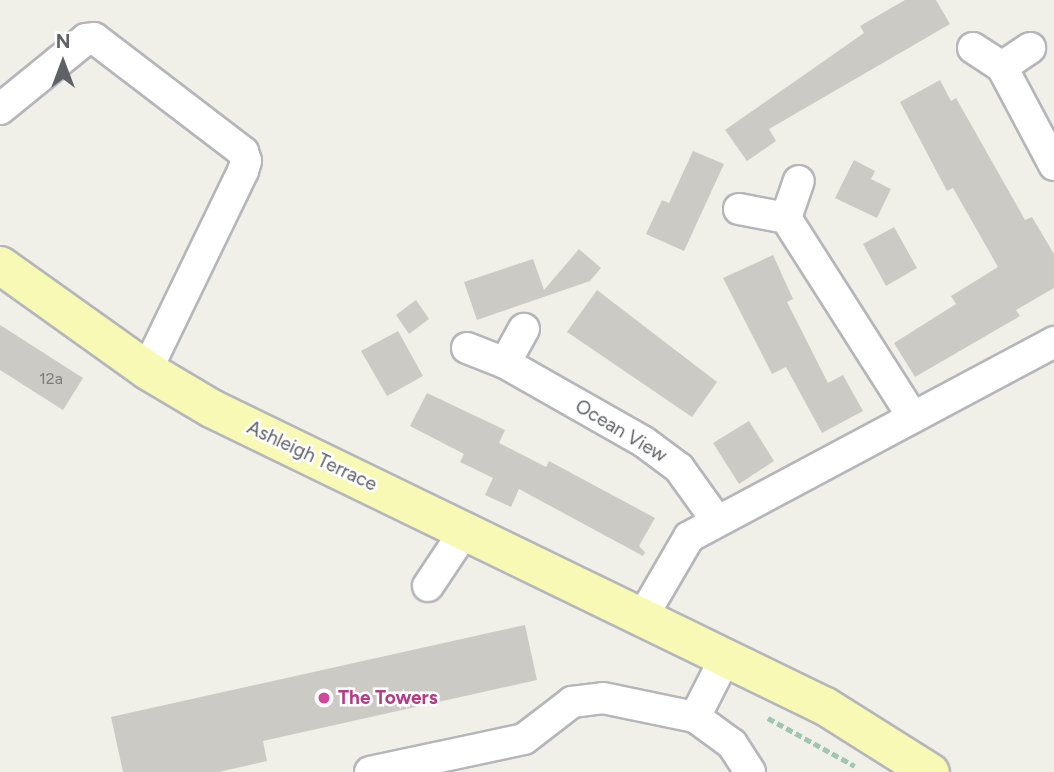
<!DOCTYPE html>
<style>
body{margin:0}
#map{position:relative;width:1054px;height:772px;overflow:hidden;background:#f0efe8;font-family:Figtree,sans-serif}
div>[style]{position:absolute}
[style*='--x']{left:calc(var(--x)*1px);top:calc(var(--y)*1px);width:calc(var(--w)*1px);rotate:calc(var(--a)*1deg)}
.building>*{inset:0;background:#cccac4}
.path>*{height:4.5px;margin-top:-2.25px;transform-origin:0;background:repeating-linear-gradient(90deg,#a0c6b1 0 7px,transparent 0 10.5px)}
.roads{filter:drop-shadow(2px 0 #b5b6bb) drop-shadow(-2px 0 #b5b6bb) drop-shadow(0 2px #b5b6bb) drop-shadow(0 -2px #b5b6bb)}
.minor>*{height:30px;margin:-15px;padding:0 15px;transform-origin:15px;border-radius:15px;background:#fff}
.major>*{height:37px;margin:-18.5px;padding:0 18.5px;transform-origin:18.5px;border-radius:18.5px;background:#f8f9b4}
.dots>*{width:19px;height:19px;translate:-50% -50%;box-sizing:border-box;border:4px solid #fff;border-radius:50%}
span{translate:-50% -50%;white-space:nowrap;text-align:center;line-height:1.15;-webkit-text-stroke:5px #fff;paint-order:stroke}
.number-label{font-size:16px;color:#7a7b7e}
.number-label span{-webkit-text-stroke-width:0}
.street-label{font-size:19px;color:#5f6167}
.hotel-label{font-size:19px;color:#b23c85;font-weight:700}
.left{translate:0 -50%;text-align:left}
.north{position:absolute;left:28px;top:28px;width:70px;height:70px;-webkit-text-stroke:5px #fff;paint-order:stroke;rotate:0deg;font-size:19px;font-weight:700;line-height:28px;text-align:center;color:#5f6167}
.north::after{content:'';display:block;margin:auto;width:24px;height:32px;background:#5f6167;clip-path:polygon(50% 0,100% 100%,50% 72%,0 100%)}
</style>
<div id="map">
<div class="building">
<div style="clip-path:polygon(905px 0,936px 0,950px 24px,769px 129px,776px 141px,747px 161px,725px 130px,864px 33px,860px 26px)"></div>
<div style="clip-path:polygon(940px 80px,951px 101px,956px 98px,1025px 220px,1032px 217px,1054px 254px,1054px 288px,1016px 310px,1020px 316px,915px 377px,894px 343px,956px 304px,951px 296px,998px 267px,953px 188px,947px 191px,900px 102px)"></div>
<div style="clip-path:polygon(693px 151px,724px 164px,684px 251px,646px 234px,662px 200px,669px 203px)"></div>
<div style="clip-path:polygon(854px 160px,875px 171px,871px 179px,891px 189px,877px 218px,835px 198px)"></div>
<div style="clip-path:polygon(894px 227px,917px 268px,886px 286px,863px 244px)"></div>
<div style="clip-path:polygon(579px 249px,601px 268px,590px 281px,477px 320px,464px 282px,533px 259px,544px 290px)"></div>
<div style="clip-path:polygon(773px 255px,793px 299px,787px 302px,828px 383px,843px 375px,863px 411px,822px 433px,786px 367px,772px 374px,723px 278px)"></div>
<div style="clip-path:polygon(597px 290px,717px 382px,692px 417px,567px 332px)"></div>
<div style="clip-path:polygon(416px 300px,429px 319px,409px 334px,396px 315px)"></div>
<div style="clip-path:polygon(0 325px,83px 378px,63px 410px,0 370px)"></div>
<div style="clip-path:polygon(398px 331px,423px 376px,387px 396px,361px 351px)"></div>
<div style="clip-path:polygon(427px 393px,505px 430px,499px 443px,546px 467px,549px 461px,655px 518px,639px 546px,645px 552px,643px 556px,519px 489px,511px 507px,485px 495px,493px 478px,460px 462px,464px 454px,410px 426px)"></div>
<div style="clip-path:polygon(749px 421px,774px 461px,739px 484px,713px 443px)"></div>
<div style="clip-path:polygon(525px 625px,537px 680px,263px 741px,267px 761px,219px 772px,123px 772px,111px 717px)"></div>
</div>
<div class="path">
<div style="--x:768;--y:718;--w:99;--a:28.9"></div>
</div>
<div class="roads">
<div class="minor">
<div style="--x:973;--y:48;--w:35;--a:33"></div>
<div style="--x:1002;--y:67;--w:111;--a:62"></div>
<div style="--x:1002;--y:67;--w:34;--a:-34"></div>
<div style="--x:0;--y:109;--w:111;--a:-39.1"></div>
<div style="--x:86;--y:39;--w:8;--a:-7"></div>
<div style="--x:94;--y:38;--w:188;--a:37.4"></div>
<div style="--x:243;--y:152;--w:9;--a:72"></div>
<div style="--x:246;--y:161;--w:10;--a:107"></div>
<div style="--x:243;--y:171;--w:221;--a:115.8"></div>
<div style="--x:739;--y:209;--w:48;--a:10.8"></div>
<div style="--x:786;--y:218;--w:236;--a:57.5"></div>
<div style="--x:786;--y:218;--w:39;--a:-71"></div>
<div style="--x:467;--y:348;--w:41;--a:21.5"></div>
<div style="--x:505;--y:363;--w:160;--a:29.6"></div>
<div style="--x:644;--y:442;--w:44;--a:36.6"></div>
<div style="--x:679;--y:468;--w:65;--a:54.4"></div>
<div style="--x:505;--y:363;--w:39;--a:-61"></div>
<div style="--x:428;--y:586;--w:69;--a:-56.3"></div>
<div style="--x:643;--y:616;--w:91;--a:-59.8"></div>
<div style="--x:689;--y:537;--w:414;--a:-28.1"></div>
<div style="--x:695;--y:717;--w:66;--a:-63"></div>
<div style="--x:370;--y:772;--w:157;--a:-12.1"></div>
<div style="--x:524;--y:739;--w:61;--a:-37.6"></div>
<div style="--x:572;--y:702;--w:31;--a:-7"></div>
<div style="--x:603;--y:698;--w:94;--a:11.7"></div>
<div style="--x:695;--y:717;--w:46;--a:36.1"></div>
<div style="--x:732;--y:744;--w:33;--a:57"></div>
</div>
<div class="major">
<div style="--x:0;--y:265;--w:181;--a:35.5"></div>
<div style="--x:147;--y:370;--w:74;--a:30.7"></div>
<div style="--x:211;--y:408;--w:682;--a:25.89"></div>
<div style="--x:825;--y:706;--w:124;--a:32.2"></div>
</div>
</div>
<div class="dots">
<div style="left:324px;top:698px;background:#d1479c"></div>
</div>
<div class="number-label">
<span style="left:51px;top:379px">12a</span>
</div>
<div class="street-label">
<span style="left:621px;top:431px;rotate:31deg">Ocean View</span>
<span style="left:312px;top:456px;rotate:25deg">Ashleigh Terrace</span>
</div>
<div class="hotel-label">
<span class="left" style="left:338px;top:698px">The Towers</span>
</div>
<div class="north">N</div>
</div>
